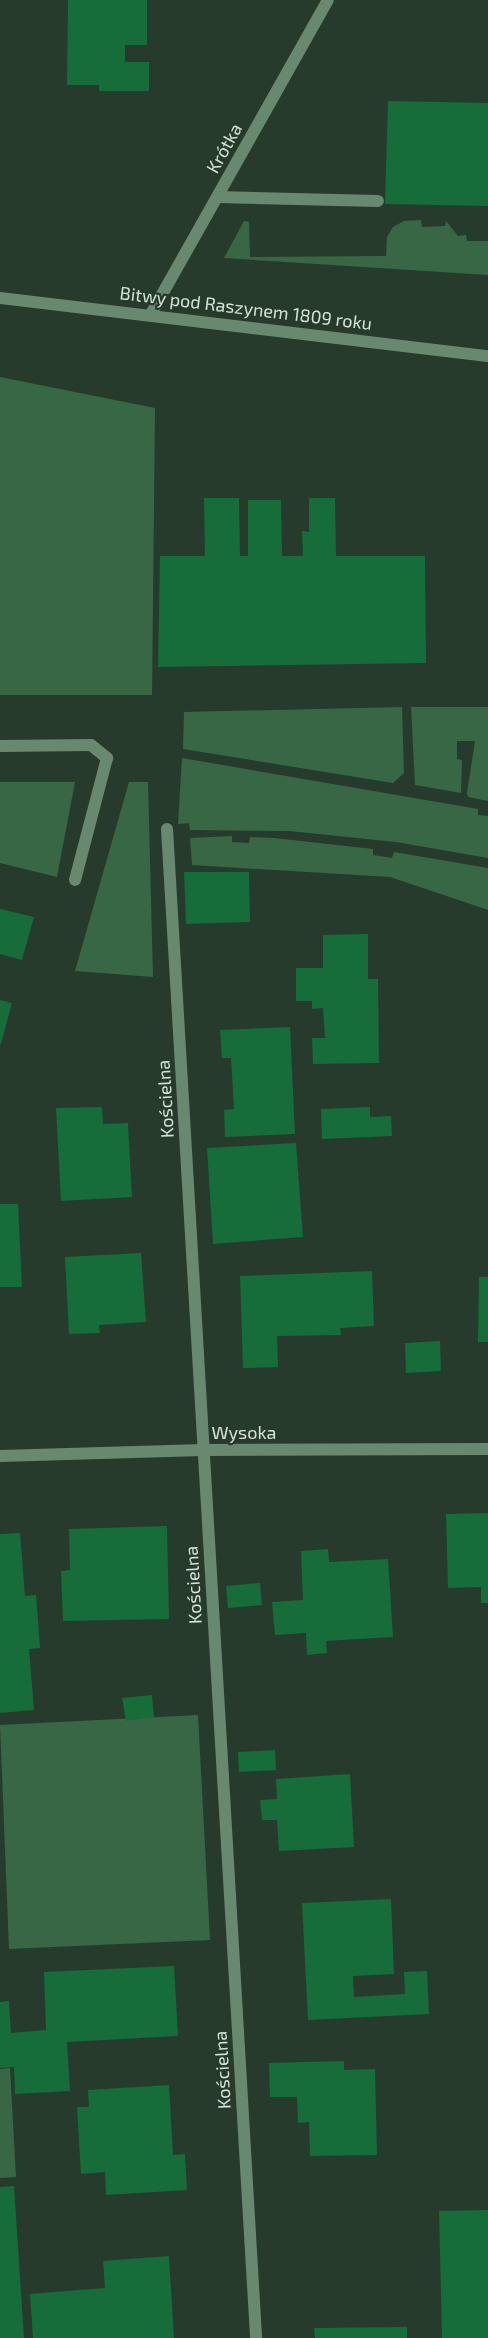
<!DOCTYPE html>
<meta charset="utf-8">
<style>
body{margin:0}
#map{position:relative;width:488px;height:2338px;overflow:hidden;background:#263b2b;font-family:"Exo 2",sans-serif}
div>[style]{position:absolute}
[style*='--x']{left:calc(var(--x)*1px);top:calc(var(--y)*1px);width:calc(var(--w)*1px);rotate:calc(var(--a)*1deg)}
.green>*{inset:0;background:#386745}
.building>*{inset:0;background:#166d39}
.service>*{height:12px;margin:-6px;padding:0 6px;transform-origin:6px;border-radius:6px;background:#688870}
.minor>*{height:12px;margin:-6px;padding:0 6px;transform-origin:6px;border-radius:6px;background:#688870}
span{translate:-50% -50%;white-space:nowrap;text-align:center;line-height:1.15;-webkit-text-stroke:4.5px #263b2b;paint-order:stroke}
.street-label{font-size:18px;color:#d5e2d8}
</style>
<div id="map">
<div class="green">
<div style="clip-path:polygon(421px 220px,422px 227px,445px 226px,446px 221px,458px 236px,466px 235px,467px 241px,488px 241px,488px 275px,224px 258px,244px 221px,249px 222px,250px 257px,386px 256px,387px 237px,393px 227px,404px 221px)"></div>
<div style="clip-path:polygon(0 377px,155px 408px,152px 695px,0 695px)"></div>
<div style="clip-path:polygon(402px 707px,404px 773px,393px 783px,183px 749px,184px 712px)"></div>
<div style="clip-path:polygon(411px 707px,488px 707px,488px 801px,468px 797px,467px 793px,475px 741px,457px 741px,457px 759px,462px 760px,461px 793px,415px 785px)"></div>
<div style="clip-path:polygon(182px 758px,478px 809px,478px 815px,488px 816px,488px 858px,396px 842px,289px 831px,190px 830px,189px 823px,178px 824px)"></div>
<div style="clip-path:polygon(0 782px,75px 782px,57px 877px,0 863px)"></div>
<div style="clip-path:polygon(129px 782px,148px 782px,153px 977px,75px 971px)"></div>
<div style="clip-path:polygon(232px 836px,232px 842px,249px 843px,250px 837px,274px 838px,373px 849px,373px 855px,392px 858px,394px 852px,488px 868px,488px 910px,390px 877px,192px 865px,190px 838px)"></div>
<div style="clip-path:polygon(198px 1715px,210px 1940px,9px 1949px,0 1725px)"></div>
<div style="clip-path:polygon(10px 2068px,16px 2177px,0 2178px,0 2069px)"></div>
</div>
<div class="building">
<div style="clip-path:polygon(68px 0,147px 0,147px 45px,125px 45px,125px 62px,149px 62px,149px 91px,99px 91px,99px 85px,67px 85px)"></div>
<div style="clip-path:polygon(388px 101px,488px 103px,488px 206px,385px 204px)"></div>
<div style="clip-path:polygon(204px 498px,239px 498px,240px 556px,248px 556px,248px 500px,281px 500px,282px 556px,303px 556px,302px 531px,309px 532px,309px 498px,335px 498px,336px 556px,425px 556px,426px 663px,158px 667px,160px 556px,205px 556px)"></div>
<div style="clip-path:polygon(184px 872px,249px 872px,250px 922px,186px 924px)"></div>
<div style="clip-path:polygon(0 909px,34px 917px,22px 960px,0 954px)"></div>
<div style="clip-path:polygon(368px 934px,368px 979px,378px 979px,379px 1063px,313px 1064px,312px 1038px,325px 1038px,323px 1008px,312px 1009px,312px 1001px,296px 1001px,296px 968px,323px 968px,323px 935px)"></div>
<div style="clip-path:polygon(0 1000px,12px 1003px,1px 1044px,0 1044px)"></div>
<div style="clip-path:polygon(290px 1027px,295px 1134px,225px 1137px,224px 1110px,234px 1109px,231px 1058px,222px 1058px,220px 1030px)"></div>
<div style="clip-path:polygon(102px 1107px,103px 1124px,128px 1123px,132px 1197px,61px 1201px,56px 1108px)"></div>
<div style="clip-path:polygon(370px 1107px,370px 1117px,391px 1116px,392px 1136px,322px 1139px,321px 1109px)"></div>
<div style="clip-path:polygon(296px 1143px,303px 1237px,213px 1244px,207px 1148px)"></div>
<div style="clip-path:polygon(0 1204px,18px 1204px,22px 1287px,0 1287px)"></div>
<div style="clip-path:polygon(141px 1253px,146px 1322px,99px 1325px,100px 1333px,69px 1334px,65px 1257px)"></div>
<div style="clip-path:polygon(372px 1271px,374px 1326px,340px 1328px,341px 1335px,277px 1336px,278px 1367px,243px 1368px,240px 1276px)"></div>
<div style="clip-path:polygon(479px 1277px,488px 1277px,488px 1342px,478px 1342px)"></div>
<div style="clip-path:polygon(440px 1341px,441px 1371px,406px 1373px,405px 1343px)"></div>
<div style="clip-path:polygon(488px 1513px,488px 1603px,481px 1603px,481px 1587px,448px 1588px,446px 1514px)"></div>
<div style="clip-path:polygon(167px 1526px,169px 1619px,63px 1621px,61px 1571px,70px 1570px,69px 1529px)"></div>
<div style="clip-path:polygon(20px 1533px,25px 1596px,36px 1595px,40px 1648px,29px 1649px,34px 1710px,0 1713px,0 1534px)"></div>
<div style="clip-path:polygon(328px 1549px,329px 1562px,388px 1559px,393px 1637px,326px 1641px,327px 1653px,307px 1655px,306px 1633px,275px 1635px,272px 1602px,303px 1600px,301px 1551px)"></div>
<div style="clip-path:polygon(260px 1583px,262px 1605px,228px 1608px,226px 1586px)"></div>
<div style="clip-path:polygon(152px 1695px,154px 1717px,126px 1721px,122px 1698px)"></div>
<div style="clip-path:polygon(275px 1750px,276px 1770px,239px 1772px,238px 1752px)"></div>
<div style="clip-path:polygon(350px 1774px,354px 1847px,279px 1851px,277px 1820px,262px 1820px,260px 1800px,277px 1799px,276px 1779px)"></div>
<div style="clip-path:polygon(391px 1899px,394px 1974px,353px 1976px,354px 1997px,405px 1994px,404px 1972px,427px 1971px,429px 2014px,308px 2020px,302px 1903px)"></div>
<div style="clip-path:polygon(174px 1966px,178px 2036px,67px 2042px,70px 2091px,15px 2094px,14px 2067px,0 2068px,0 2002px,9px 2001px,11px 2033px,46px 2030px,44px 1972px)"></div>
<div style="clip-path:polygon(344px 2061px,344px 2070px,375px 2069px,377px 2155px,310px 2156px,309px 2122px,298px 2123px,297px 2097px,270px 2097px,269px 2063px)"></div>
<div style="clip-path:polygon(169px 2085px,173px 2155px,185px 2154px,187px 2190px,106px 2195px,105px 2172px,81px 2174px,77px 2107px,89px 2107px,88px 2090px)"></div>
<div style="clip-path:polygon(14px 2186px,24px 2338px,0 2338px,0 2187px)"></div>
<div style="clip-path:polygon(488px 2210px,488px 2338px,442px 2338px,439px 2211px)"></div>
<div style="clip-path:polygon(169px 2256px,174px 2338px,33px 2338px,30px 2294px,105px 2288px,103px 2261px)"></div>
<div style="clip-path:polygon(407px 2327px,407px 2338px,315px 2338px,314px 2328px)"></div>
</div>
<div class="service">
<div style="--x:218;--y:197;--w:160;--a:1.4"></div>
<div style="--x:151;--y:314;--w:360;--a:-60.6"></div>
</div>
<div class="minor">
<div style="--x:0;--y:298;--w:491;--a:6.8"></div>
<div style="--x:0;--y:746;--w:91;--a:-0.6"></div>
<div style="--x:91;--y:745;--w:21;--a:39"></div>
<div style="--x:107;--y:758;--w:126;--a:104.7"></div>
<div style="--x:167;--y:829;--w:1512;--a:86.62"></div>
<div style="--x:0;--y:1456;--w:203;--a:-1.7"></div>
<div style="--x:203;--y:1450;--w:285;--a:-0.2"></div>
</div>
<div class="street-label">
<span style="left:224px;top:148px;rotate:-61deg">Krótka</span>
<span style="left:246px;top:308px;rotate:7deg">Bitwy pod Raszynem 1809 roku</span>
<span style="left:165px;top:1099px;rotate:-93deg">Kościelna</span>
<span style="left:244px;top:1432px">Wysoka</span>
<span style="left:193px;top:1585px;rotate:-93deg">Kościelna</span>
<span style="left:222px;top:2070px;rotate:-93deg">Kościelna</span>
</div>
</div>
